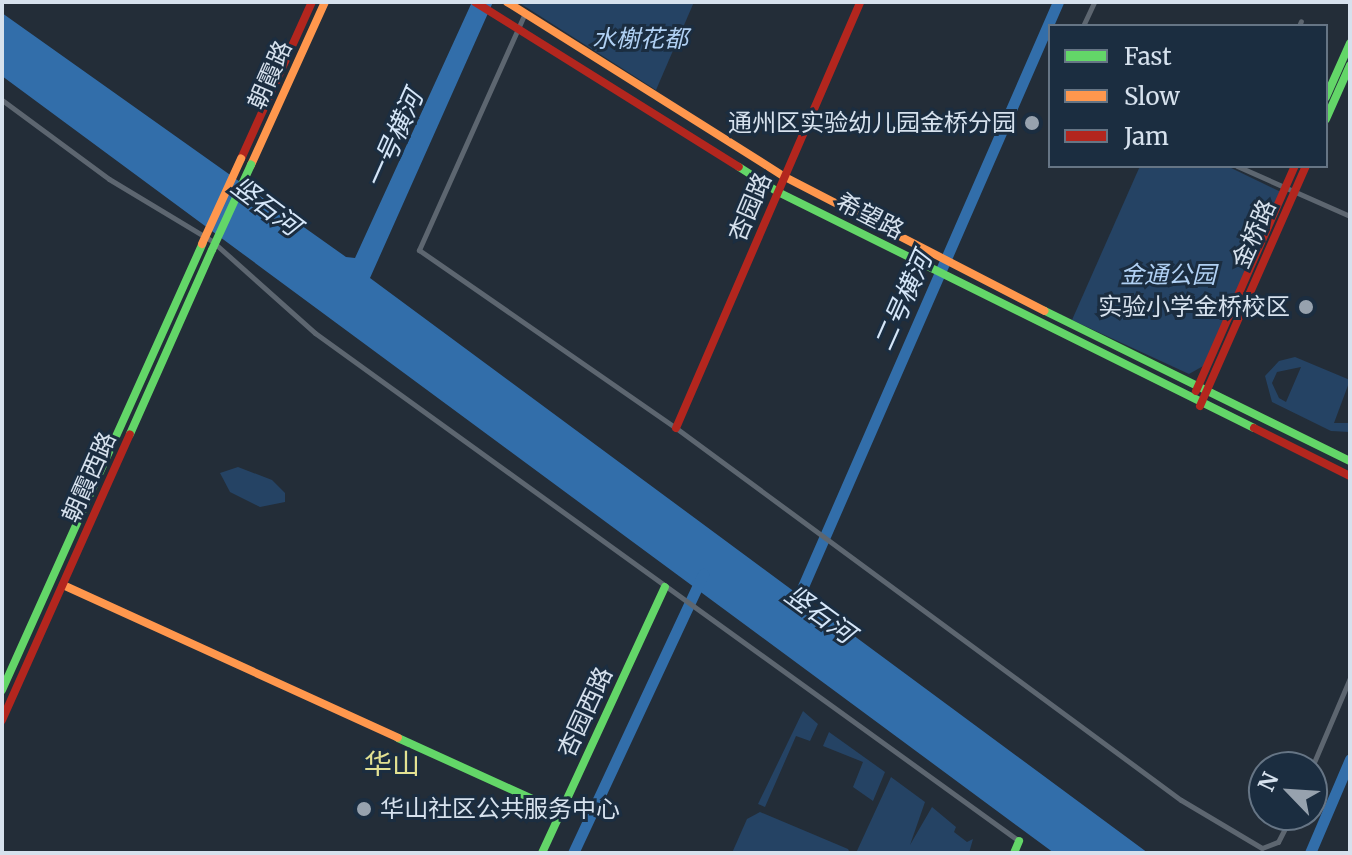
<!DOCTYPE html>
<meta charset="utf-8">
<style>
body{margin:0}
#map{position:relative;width:1352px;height:855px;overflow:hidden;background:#232d38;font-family:Merriweather,"Noto Sans SC",serif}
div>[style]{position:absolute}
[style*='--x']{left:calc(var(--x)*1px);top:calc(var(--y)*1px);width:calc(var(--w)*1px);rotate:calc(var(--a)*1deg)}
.green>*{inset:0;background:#254364}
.water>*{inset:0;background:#326eaa}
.river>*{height:11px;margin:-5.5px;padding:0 5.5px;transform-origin:5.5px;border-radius:5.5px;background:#326eaa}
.street>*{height:5px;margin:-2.5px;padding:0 2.5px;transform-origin:2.5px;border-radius:2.5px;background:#5d6670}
.fast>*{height:8px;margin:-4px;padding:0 4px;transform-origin:4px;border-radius:4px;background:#63d668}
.slow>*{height:8px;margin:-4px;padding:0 4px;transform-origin:4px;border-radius:4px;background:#ff974d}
.jam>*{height:8px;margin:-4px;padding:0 4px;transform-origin:4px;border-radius:4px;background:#b3261e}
.fast-bridge>*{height:8px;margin:-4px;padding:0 4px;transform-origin:4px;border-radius:4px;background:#63d668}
.slow-bridge>*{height:8px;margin:-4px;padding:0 4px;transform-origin:4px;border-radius:4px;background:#ff974d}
.dots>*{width:22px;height:22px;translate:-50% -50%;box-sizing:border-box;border:4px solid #1b2d40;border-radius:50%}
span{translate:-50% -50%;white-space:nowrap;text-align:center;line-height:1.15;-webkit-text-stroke:6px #1b2d40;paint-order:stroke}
.park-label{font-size:24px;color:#b0d0f3;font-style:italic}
.street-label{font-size:24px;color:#d6e1ed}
.poi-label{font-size:24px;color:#d6e1ed}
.right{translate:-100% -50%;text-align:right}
.left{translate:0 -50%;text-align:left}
.water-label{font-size:26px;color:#d5e6f8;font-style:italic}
.quarter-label{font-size:28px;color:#e2e192}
.frame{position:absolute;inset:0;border:4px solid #d6e1ed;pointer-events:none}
.legend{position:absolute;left:1048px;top:24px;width:280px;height:144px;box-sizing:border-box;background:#1b2d40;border:2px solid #667585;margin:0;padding:10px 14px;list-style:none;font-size:24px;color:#d6e1ed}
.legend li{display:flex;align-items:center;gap:16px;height:40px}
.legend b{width:40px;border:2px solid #667585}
.north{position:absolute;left:1248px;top:751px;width:80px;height:80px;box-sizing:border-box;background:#1b2d40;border:2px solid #667585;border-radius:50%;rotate:295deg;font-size:22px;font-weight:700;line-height:32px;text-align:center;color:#d6e1ed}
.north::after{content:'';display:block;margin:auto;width:28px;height:36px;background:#97a2ae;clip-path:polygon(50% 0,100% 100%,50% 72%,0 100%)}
</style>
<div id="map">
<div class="green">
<div style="clip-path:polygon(518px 2px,694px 2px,656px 90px)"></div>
<div style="clip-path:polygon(1140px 166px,1227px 166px,1281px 192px,1205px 365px,1189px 374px,1072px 320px)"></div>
<div style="clip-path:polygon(evenodd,1295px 357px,1350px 380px,1334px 423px,1350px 423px,1350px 432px,1331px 431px,1272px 402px,1265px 376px,1279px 361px,1295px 357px,1301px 367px,1286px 402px,1279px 398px,1272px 383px,1277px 372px,1301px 367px)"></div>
<div style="clip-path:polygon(238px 467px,272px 480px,285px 493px,285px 502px,260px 507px,230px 492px,220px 473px)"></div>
<div style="clip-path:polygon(803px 711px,818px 724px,810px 741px,796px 736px,765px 807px,758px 804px)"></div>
<div style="clip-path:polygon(829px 732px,885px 772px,873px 801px,853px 787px,863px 762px,823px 746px)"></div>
<div style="clip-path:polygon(891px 777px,925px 802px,910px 845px,932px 807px,956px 827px,954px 832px,967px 842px,973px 839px,969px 853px,856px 853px)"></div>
<div style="clip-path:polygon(760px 812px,848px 849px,850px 853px,732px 853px,747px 819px)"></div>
</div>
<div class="water">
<div style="clip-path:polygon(472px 2px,493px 2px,370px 278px,1148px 853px,1054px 853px,2px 76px,2px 13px,346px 257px,355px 258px)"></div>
</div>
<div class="river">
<div style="--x:794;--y:607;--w:660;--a:-66.43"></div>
<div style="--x:573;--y:853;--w:308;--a:-65"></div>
<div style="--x:1310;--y:853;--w:102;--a:-66.9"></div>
</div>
<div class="street">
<div style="--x:525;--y:13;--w:260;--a:114.1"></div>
<div style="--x:419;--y:250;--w:313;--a:34.7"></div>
<div style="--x:676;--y:428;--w:627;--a:36.38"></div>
<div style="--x:1181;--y:800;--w:94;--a:30.7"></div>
<div style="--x:1262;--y:848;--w:17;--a:-21"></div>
<div style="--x:1278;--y:842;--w:30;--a:-63"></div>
<div style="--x:1083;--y:26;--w:26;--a:-65"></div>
<div style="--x:1299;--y:26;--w:5;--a:-68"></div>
<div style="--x:2;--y:100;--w:133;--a:36.4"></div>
<div style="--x:109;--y:179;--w:120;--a:31"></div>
<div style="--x:212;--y:241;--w:138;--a:41.8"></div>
<div style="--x:315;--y:333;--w:868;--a:35.81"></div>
<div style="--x:1237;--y:166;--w:124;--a:23.9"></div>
<div style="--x:1312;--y:767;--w:97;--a:-66.9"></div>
</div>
<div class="fast">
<div style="--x:1326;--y:97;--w:59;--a:-66"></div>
<div style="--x:1326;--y:119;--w:59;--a:-66"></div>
<div style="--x:739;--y:167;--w:46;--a:32.7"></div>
<div style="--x:778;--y:192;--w:531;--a:26.37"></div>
<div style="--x:1045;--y:311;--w:340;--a:26.2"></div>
<div style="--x:130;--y:434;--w:201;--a:-66"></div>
<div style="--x:2;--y:690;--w:489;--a:-65.8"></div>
<div style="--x:398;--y:738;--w:179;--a:24.4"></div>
<div style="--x:542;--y:853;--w:293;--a:-65.2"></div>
<div style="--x:1014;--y:853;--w:13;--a:-67"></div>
</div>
<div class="slow">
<div style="--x:507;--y:2;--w:328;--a:32.2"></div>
<div style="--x:785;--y:177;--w:292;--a:27.3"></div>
<div style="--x:251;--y:165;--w:179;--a:-65.6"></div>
<div style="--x:63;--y:585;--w:368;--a:24.5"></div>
</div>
<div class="jam">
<div style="--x:475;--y:2;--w:311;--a:32"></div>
<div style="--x:241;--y:159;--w:172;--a:-65.7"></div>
<div style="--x:1196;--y:391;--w:246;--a:-66.3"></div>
<div style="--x:1200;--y:406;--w:262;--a:-66.2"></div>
<div style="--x:676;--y:428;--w:464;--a:-66.6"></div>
<div style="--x:1254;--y:428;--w:107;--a:26.6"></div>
<div style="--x:2;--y:720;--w:313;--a:-65.9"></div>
</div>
<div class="fast-bridge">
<div style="--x:212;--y:250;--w:94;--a:-65.4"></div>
</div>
<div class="slow-bridge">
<div style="--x:202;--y:244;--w:94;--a:-65.4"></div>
</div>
<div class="dots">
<div style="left:1032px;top:123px;background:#97a2ae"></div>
<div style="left:1306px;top:307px;background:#97a2ae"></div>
<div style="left:364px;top:809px;background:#97a2ae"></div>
</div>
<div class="park-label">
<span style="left:640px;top:39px">水榭花都</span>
<span style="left:1168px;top:275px">金通公园</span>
</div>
<div class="street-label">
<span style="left:270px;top:75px;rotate:-66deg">朝霞路</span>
<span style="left:750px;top:207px;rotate:-67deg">杏园路</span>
<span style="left:870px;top:216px;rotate:27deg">希望路</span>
<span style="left:1254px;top:234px;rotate:-66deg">金桥路</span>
<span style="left:89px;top:477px;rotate:-66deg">朝霞西路</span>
<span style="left:585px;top:712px;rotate:-65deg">杏园西路</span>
</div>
<div class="poi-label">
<span class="right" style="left:1016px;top:123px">通州区实验幼儿园金桥分园</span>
<span class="right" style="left:1290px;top:307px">实验小学金桥校区</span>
<span class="left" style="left:380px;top:809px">华山社区公共服务中心</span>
</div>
<div class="water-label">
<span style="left:394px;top:139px;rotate:-66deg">一号横河</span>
<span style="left:266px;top:206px;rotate:37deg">竖石河</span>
<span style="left:903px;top:301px;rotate:-66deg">二号横河</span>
<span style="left:820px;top:614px;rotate:36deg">竖石河</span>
</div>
<div class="quarter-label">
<span style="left:392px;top:764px">华山</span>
</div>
<div class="frame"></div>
<ul class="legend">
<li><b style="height:10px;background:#63d668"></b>Fast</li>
<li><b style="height:10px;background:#ff974d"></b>Slow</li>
<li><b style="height:10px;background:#b3261e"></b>Jam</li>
</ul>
<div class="north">N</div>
</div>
